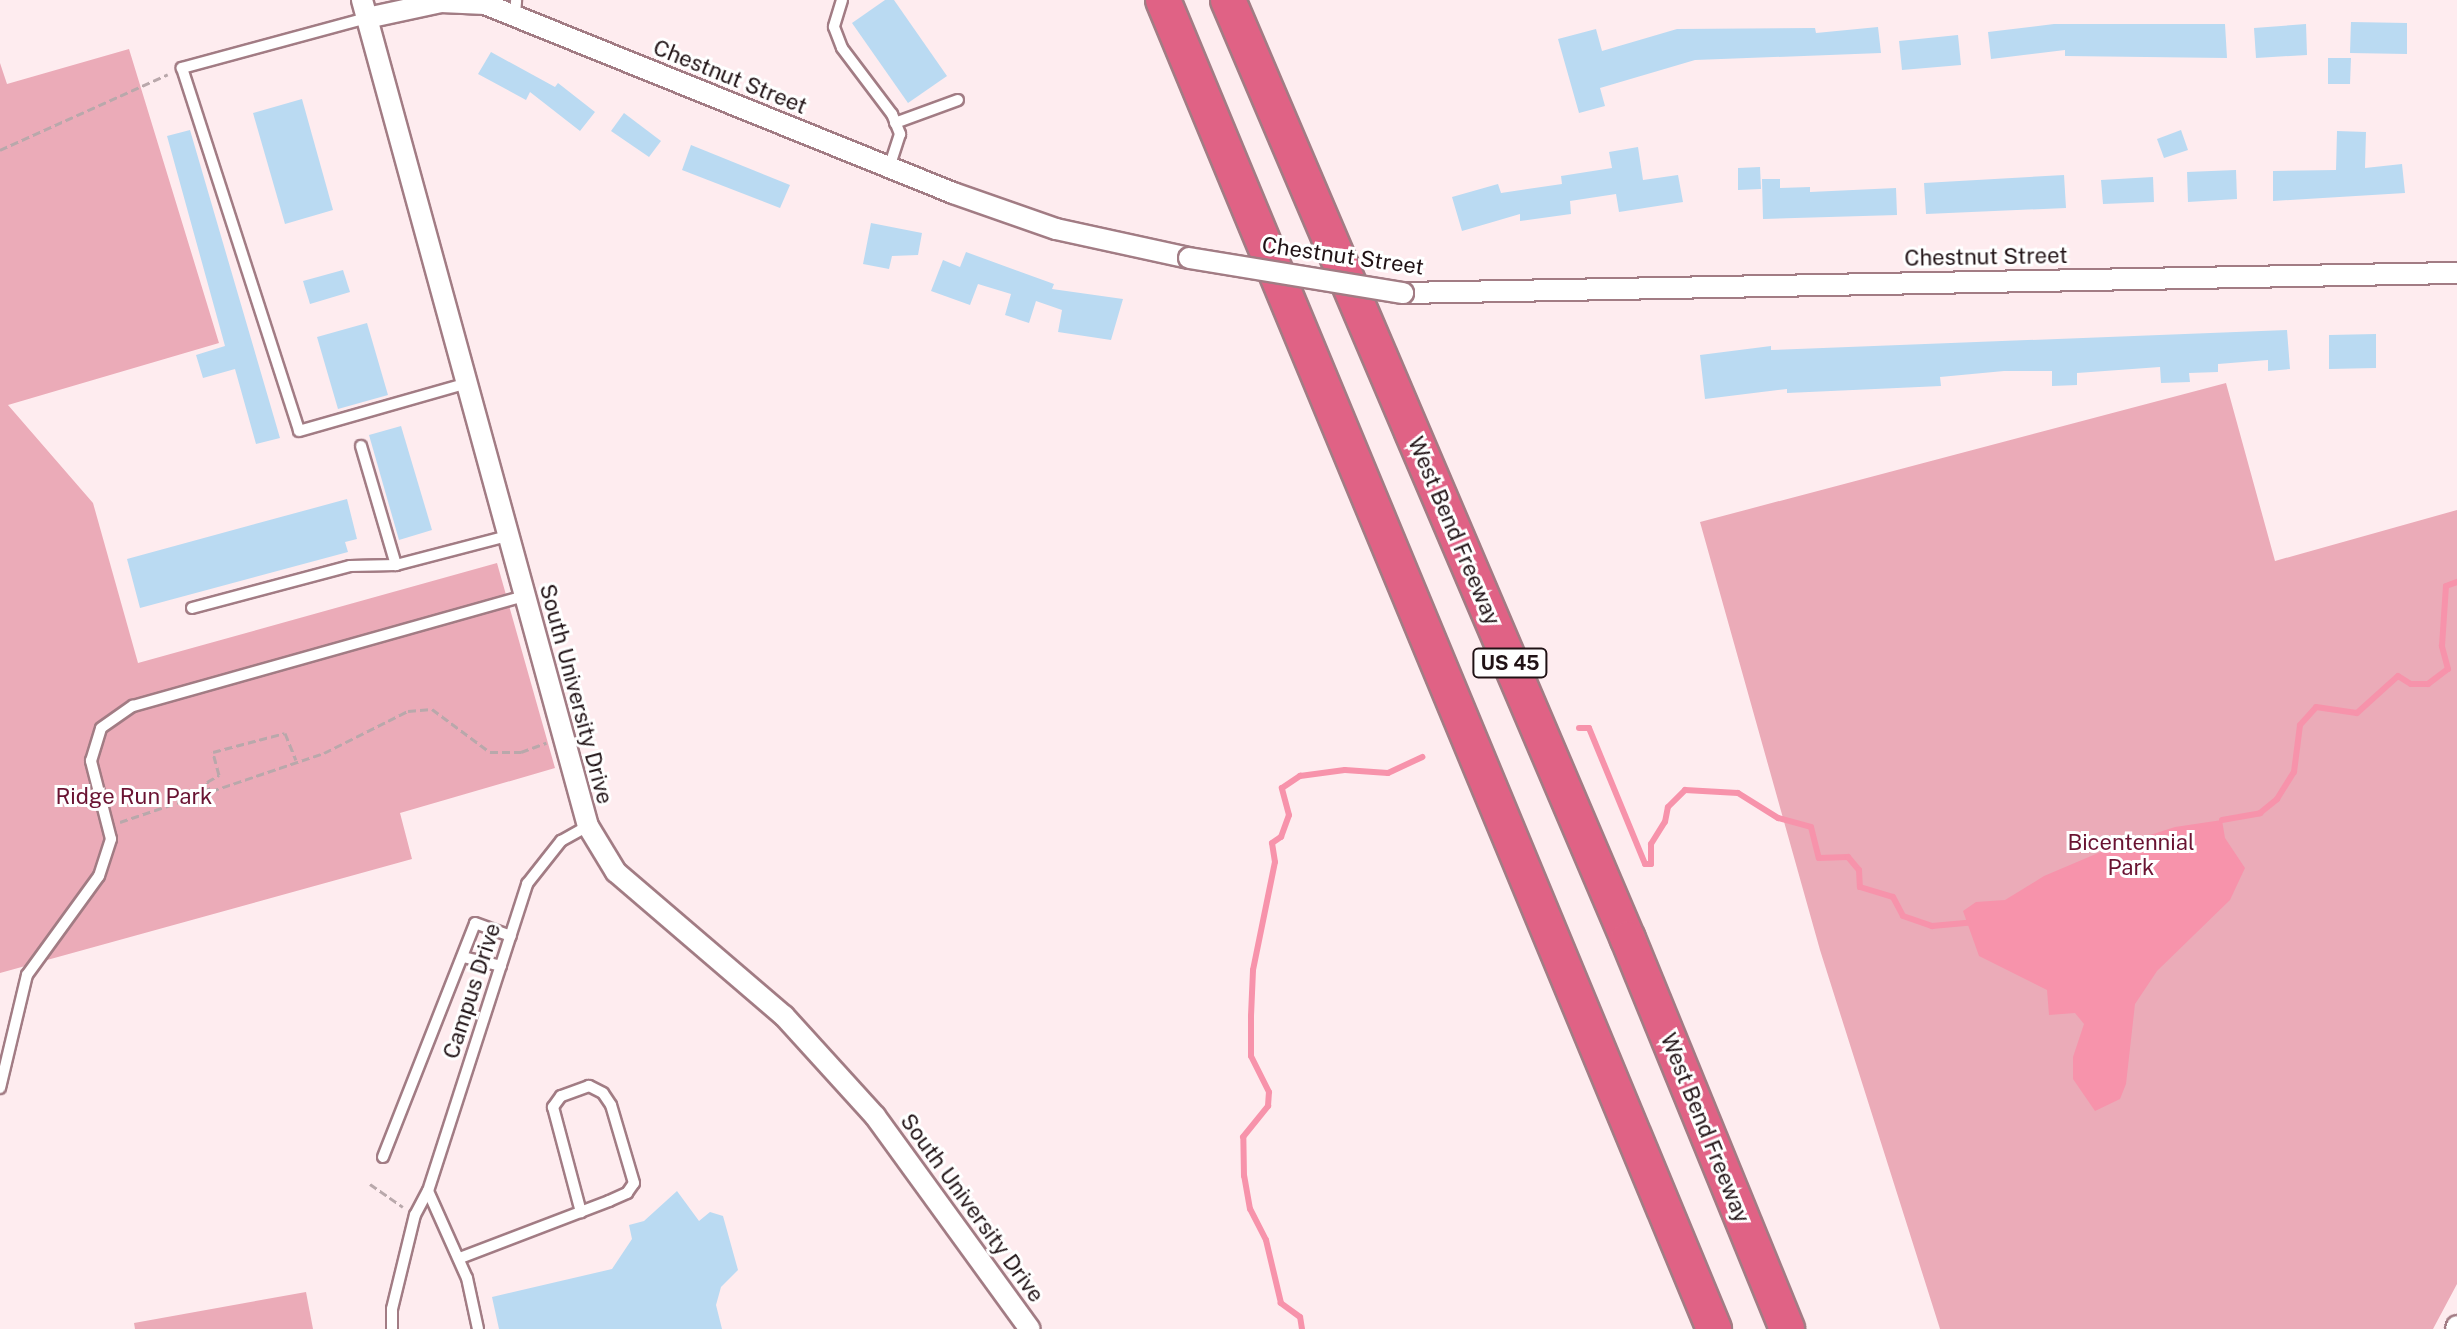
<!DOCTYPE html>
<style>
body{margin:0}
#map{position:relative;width:2457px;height:1329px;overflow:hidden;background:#feecef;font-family:"Public Sans",sans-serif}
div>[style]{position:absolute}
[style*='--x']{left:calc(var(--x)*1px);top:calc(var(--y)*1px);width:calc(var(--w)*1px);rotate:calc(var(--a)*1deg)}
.green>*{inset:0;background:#ebabb8}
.water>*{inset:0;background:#f793ab}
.stream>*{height:6px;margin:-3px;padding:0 3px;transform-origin:3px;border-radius:3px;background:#f793ab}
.building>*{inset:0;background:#badaf2}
.path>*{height:3px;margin-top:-1.5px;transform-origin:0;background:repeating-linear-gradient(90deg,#b9a8ab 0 8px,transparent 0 12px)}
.roads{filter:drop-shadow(2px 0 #a27c84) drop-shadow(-2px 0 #a27c84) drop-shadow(0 2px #a27c84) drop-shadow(0 -2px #a27c84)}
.lane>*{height:10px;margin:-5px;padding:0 5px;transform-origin:5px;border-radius:5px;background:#fff}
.street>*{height:20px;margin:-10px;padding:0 10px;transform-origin:10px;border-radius:10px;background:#fff}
.highway>*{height:34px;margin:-17px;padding:0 17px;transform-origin:17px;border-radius:17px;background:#e06285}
.bridges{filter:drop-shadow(2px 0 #a27c84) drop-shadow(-2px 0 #a27c84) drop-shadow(0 2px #a27c84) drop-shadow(0 -2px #a27c84)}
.street-bridge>*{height:20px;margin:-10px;padding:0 10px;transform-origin:10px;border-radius:10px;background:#fff}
span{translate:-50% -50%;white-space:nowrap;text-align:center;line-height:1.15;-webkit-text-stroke:6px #fff;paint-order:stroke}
.shield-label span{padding:2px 6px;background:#fff;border:2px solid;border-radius:6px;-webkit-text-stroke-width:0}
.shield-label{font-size:20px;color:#201215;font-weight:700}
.street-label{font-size:22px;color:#201215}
.park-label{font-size:22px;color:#6a1332}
</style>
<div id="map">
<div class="green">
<div style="clip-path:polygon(129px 49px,219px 343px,8px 405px,93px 503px,138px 663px,497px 563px,555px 768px,400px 813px,412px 859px,0 973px,0 63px,7px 84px)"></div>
<div style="clip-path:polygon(2226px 383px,2275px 561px,2457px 510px,2457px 1284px,2433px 1329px,1940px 1329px,1820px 950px,1700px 522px)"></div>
<div style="clip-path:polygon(306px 1292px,313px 1329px,135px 1329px,134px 1323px)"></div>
</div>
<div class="water">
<div style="clip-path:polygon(2222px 820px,2225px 838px,2245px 868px,2230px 900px,2157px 971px,2135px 1004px,2126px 1084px,2120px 1099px,2095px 1111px,2073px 1079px,2073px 1057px,2084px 1024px,2075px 1013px,2049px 1015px,2047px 990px,1979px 956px,1963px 911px,1976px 902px,2005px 900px,2044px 876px,2110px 848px,2175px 827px)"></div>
</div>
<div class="stream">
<div style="--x:1579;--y:728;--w:10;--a:0"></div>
<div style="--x:1589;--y:728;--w:147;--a:67.6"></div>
<div style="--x:1645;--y:864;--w:6;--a:0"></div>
<div style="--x:1651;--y:864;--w:20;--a:-90"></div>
<div style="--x:1651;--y:844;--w:26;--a:-58"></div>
<div style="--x:1665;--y:822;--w:15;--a:-79"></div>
<div style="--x:1668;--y:807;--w:24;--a:-45"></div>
<div style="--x:1685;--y:790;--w:53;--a:3.2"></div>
<div style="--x:1738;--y:793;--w:47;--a:32"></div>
<div style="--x:1778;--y:818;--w:34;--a:15"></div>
<div style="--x:1811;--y:827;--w:32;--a:76"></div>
<div style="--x:1819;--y:858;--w:29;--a:-2"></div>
<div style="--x:1848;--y:857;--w:17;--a:50"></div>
<div style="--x:1859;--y:870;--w:17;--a:87"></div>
<div style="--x:1860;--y:887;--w:34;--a:17"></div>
<div style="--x:1893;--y:897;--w:21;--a:62"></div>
<div style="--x:1903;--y:916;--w:31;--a:19"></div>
<div style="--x:1932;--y:926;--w:36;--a:-5"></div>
<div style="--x:2222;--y:820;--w:39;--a:-10"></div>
<div style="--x:2260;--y:813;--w:22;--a:-39"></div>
<div style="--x:2277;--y:799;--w:32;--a:-58"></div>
<div style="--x:2294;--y:772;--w:47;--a:-82.7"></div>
<div style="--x:2300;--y:725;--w:24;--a:-48"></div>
<div style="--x:2316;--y:707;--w:41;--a:8.3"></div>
<div style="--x:2357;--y:713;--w:55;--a:-42.1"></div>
<div style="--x:2398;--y:676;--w:15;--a:32"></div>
<div style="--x:2411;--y:684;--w:17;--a:0"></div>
<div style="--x:2428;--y:684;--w:25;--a:-37"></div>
<div style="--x:2448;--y:669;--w:24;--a:-105"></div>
<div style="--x:2442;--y:646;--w:60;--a:-86.2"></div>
<div style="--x:2446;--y:586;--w:12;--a:-20"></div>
<div style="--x:1302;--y:1329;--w:12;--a:-99"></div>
<div style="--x:1300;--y:1317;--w:24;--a:-144"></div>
<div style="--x:1281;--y:1303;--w:65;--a:-103.4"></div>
<div style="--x:1266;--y:1240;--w:35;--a:-117"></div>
<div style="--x:1250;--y:1209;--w:34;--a:-100"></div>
<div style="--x:1244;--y:1176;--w:39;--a:-91"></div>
<div style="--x:1243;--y:1137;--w:40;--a:-51"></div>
<div style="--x:1268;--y:1106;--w:14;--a:-86"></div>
<div style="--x:1269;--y:1092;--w:40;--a:-116.6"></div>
<div style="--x:1251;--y:1056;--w:40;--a:-90"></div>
<div style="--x:1251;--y:1016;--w:46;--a:-87.5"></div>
<div style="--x:1253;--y:970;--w:110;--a:-78.5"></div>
<div style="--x:1275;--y:862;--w:19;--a:-99"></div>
<div style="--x:1272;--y:843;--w:11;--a:-34"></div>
<div style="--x:1281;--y:837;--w:23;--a:-70"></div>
<div style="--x:1289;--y:815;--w:28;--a:-105"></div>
<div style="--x:1282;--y:788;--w:22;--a:-34"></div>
<div style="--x:1300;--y:776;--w:45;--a:-7.6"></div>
<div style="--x:1345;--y:770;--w:43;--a:4"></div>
<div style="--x:1388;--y:773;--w:38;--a:-25"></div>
</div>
<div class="building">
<div style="clip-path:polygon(885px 0,894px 0,947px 76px,908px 103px,852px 23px)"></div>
<div style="clip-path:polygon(2351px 22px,2407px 23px,2407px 54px,2350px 53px)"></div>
<div style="clip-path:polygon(2054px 24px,2225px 24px,2227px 58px,2065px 56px,2065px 50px,1991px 59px,1988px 32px)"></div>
<div style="clip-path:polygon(2306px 24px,2307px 55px,2256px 58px,2254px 28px)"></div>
<div style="clip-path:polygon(1878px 27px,1881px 53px,1695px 60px,1600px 88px,1605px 106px,1579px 113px,1558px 39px,1596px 29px,1602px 51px,1677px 29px,1815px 28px,1816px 33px)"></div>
<div style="clip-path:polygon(1958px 35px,1961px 65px,1902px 70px,1899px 41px)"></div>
<div style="clip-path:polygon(491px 52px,555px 87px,558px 83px,595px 112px,580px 131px,530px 92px,526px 100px,478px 74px)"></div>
<div style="clip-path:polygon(2328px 58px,2351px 58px,2350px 84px,2328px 84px)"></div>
<div style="clip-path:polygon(302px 99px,333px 210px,285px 224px,253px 113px)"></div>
<div style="clip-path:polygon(624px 113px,661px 141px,649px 157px,611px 131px)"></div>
<div style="clip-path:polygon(190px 130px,280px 438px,256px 444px,235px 369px,203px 378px,196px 355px,225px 346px,167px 136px)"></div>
<div style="clip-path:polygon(2181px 130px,2188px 150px,2164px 158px,2157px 139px)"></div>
<div style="clip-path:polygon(2337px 131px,2366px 132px,2365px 168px,2402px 164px,2405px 193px,2273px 201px,2273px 171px,2336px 170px)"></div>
<div style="clip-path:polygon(691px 145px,790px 185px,780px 208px,682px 170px)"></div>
<div style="clip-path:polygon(1638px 147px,1643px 180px,1678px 175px,1683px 202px,1619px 212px,1616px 194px,1570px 201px,1571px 214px,1520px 221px,1520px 214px,1462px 231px,1452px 197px,1498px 184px,1501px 193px,1562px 184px,1561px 176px,1612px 168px,1609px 152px)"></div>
<div style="clip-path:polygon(1760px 167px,1761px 189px,1738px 190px,1738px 168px)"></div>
<div style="clip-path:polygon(2236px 170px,2237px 199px,2188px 202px,2187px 172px)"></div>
<div style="clip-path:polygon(2064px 175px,2066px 208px,1926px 214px,1924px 183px)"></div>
<div style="clip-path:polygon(2153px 177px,2154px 202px,2103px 204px,2101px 180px)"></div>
<div style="clip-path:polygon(1762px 179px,1780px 179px,1780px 188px,1810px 187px,1810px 192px,1896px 188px,1897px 215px,1763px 219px)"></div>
<div style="clip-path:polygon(871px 223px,922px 233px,918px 255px,892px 256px,889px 269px,863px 264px)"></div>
<div style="clip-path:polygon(966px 252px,1054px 284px,1052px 289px,1123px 299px,1111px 340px,1058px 332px,1062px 310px,1036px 301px,1029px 323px,1005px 315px,1011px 294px,978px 284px,970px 305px,931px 291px,943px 260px,960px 267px)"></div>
<div style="clip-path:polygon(343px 270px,350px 292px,310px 304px,303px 281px)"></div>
<div style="clip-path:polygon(367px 323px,388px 395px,338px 409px,317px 337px)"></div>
<div style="clip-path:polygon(2287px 330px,2290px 369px,2268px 371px,2268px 360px,2218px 364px,2218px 372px,2189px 373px,2190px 382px,2161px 383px,2160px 367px,2077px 373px,2077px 385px,2052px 386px,2052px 371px,2004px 371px,1940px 377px,1941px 386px,1787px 393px,1787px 389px,1705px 399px,1700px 355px,1771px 346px,1771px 350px)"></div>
<div style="clip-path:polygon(2376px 334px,2376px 368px,2329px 369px,2329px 335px)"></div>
<div style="clip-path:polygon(401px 426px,432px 530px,399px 540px,369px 435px)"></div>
<div style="clip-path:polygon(347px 499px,357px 539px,345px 542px,348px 552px,140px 608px,127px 559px)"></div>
<div style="clip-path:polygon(677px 1191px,699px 1221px,710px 1212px,723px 1216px,738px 1270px,721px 1287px,716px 1305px,722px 1329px,499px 1329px,492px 1297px,612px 1269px,632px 1239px,629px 1225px,644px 1221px)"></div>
</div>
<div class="path">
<div style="--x:0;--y:150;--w:184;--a:-24.3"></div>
<div style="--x:210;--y:795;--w:13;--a:-103"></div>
<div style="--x:207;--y:782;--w:14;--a:-30"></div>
<div style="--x:219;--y:775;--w:24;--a:-105"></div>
<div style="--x:213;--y:752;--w:74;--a:-14.8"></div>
<div style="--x:285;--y:733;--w:29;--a:68"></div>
<div style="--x:120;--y:822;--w:215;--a:-18.7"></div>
<div style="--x:324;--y:753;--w:94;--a:-26.6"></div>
<div style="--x:408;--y:711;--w:24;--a:-5"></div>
<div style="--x:432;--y:709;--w:72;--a:36.6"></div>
<div style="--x:490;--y:752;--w:31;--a:0"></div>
<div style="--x:521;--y:752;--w:27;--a:-20"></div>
<div style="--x:370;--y:1184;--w:40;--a:34.9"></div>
</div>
<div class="roads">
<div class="lane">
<div style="--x:842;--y:0;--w:28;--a:107"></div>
<div style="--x:834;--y:27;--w:22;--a:69"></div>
<div style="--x:842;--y:48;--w:83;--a:52.9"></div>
<div style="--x:892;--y:114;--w:22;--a:68"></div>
<div style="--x:900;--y:134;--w:35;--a:108"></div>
<div style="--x:515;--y:16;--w:16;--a:-86"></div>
<div style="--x:367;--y:18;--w:192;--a:164.9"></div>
<div style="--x:182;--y:68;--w:381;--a:72.1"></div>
<div style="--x:299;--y:431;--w:175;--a:-15.9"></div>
<div style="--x:895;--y:123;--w:67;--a:-20.1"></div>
<div style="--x:361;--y:446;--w:124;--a:73.6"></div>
<div style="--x:192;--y:608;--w:163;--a:-14.9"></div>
<div style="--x:350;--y:566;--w:46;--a:-1.2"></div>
<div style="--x:396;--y:565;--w:115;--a:-14.6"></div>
<div style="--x:463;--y:957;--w:39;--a:13"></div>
<div style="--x:0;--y:1088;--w:116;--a:-76.6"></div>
<div style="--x:27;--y:975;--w:122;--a:-54"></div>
<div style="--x:99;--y:876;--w:39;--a:-72"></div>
<div style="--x:111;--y:839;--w:81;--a:-104.4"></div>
<div style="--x:91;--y:761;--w:34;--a:-73"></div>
<div style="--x:101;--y:728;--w:39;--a:-35"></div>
<div style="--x:133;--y:706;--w:406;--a:-15.7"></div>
<div style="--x:383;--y:1157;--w:251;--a:-68.5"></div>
<div style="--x:475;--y:923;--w:38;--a:20"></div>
<div style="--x:428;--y:1191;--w:95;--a:65.9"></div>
<div style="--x:467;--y:1278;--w:52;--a:77.8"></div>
<div style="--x:460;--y:1258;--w:160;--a:-20.9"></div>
<div style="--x:609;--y:1201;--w:20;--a:-24"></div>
<div style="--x:627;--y:1193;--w:12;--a:-55"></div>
<div style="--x:634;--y:1183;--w:81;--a:-106.4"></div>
<div style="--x:611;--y:1105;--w:14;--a:-124"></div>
<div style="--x:603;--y:1093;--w:16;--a:-153"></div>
<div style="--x:589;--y:1086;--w:30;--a:160"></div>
<div style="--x:561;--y:1096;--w:14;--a:126"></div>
<div style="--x:553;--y:1107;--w:109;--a:75.1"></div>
<div style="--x:392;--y:1329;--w:20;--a:-90"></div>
<div style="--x:392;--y:1309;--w:97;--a:-76.3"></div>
<div style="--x:415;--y:1215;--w:27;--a:-62"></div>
<div style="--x:428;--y:1191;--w:323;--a:-72.1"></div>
<div style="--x:527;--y:884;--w:55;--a:-51.7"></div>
<div style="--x:561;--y:841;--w:31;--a:-29"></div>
</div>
<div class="street">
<div style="--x:362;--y:0;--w:856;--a:74.7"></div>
<div style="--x:588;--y:826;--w:54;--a:58.7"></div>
<div style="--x:616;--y:872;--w:221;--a:40.6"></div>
<div style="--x:784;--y:1016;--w:135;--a:47.7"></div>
<div style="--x:875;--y:1116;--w:263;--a:54"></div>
<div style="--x:367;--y:18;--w:76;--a:-12.2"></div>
<div style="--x:441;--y:2;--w:44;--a:2.6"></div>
<div style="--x:485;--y:4;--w:505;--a:21.99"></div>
<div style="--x:953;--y:193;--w:109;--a:19.3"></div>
<div style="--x:1056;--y:229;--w:136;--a:12.3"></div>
<div style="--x:1403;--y:293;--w:1054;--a:-1.09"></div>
<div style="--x:2456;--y:1329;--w:3;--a:-72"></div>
</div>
<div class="highway">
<div style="--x:1163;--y:0;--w:1439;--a:67.48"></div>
<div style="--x:1228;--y:0;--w:1021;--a:66.93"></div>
<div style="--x:1628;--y:939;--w:421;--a:67.8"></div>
</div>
</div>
<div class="bridges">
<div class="street-bridge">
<div style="--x:1189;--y:258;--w:217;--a:9.3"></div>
</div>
</div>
<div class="shield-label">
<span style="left:1510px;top:663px">US 45</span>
</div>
<div class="street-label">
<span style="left:730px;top:77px;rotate:22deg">Chestnut Street</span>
<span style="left:1343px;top:256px;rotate:8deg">Chestnut Street</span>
<span style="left:1986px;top:257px;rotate:-1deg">Chestnut Street</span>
<span style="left:1454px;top:531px;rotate:67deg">West Bend Freeway</span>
<span style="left:576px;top:694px;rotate:75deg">South University Drive</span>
<span style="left:472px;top:991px;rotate:-72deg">Campus Drive</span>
<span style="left:1705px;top:1128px;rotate:68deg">West Bend Freeway</span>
<span style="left:972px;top:1208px;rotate:54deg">South University Drive</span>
</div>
<div class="park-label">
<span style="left:134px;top:797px">Ridge Run Park</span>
<span style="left:2131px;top:855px">Bicentennial<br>Park</span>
</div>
</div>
